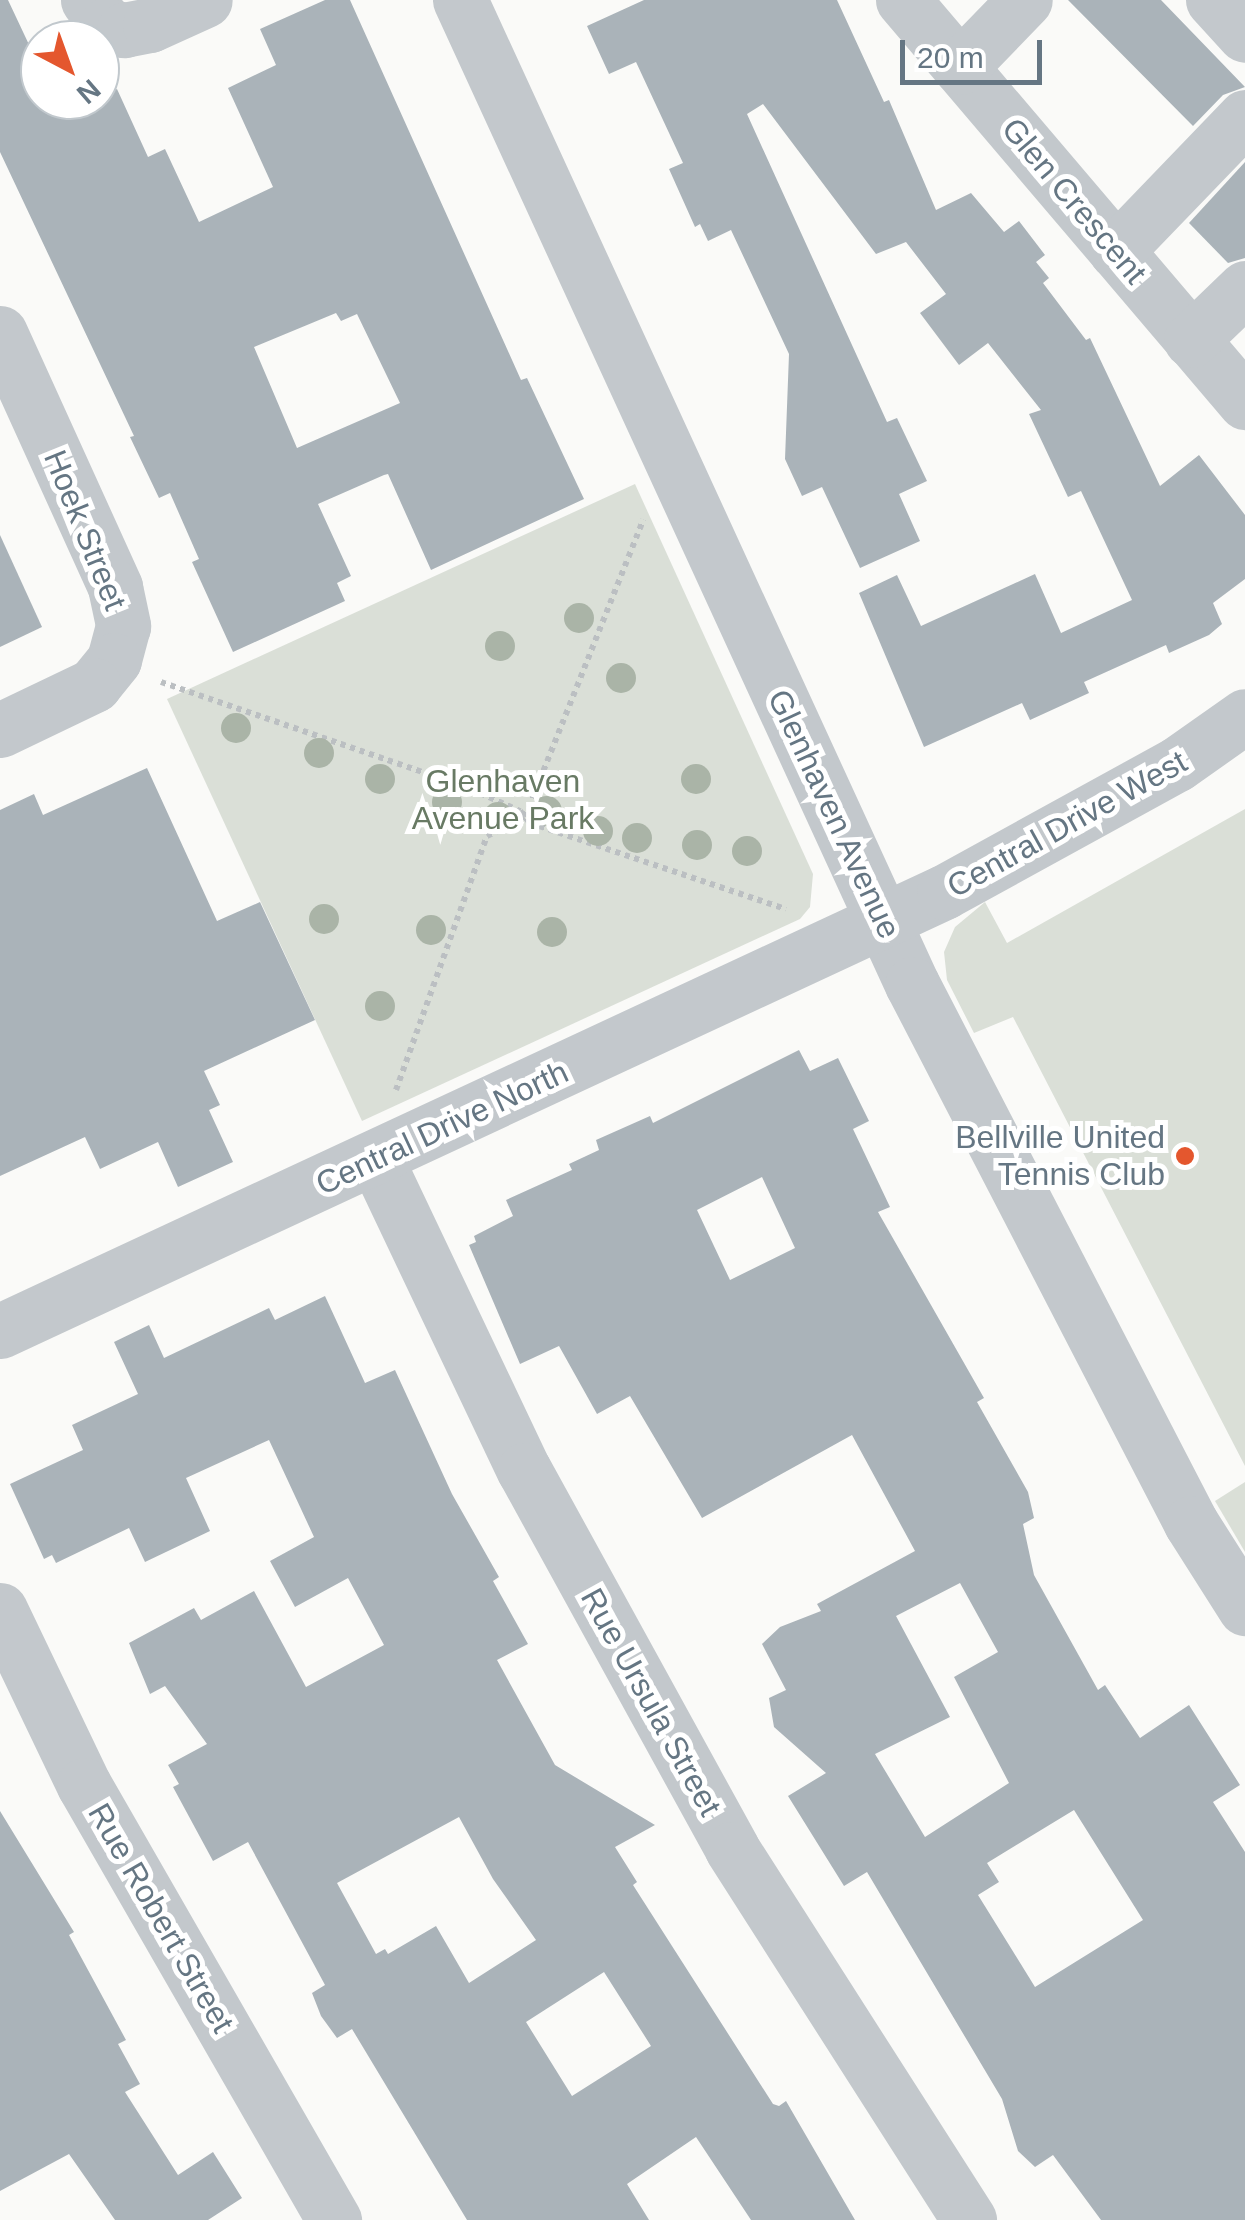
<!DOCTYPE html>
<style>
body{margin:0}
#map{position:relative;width:1245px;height:2220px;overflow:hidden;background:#fafaf8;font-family:Arial,sans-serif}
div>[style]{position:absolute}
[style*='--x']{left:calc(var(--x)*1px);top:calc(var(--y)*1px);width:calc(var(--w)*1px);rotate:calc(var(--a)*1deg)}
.green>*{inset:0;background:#dadfd7}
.building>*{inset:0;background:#aab3b9}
.path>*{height:6px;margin-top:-3px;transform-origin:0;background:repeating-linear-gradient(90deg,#bbbfc2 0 5px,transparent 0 10px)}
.minor>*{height:55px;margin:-27.5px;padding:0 27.5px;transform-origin:27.5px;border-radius:27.5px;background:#c3c8cc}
.trees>*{width:30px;height:30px;margin:-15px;border-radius:50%;background:#aab4a7}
.dots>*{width:28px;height:28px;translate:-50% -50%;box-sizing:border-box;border:5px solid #fff;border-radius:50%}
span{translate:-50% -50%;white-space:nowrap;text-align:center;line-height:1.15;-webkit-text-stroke:10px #fff;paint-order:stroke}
.street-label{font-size:32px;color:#657683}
.park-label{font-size:32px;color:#687a64}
.poi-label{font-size:32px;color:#657683}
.right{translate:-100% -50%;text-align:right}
.north{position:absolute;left:20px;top:20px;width:100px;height:100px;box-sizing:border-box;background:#fff;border:2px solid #c1c8cd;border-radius:50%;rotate:139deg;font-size:28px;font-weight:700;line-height:40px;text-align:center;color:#657683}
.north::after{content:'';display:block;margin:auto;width:35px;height:45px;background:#e4572e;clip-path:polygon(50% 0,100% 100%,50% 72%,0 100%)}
.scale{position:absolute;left:900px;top:40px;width:142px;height:45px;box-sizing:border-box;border:5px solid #657683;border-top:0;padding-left:12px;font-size:30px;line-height:35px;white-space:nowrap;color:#657683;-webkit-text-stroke:8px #fff;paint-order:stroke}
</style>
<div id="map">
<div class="green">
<div style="clip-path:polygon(635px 484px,813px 874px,810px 907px,800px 919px,362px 1121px,167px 699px)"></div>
<div style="clip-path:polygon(1245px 809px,1245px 1466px,1013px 1017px,974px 1033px,947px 980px,944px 952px,955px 927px,985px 902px,1007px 943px)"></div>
<div style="clip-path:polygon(1245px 1482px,1245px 1552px,1215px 1501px)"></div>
</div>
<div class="building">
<div style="clip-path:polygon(evenodd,0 0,8px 0,40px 68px,40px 100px,54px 100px,61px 114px,117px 89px,148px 157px,165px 149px,199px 222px,273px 187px,228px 88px,276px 65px,260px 29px,325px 0,350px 0,521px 380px,527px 378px,584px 499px,431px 570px,388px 474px,384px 475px,318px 504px,351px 576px,337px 583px,345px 601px,233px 652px,192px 562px,199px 559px,170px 493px,159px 498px,130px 437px,134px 436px,0 152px,0 0,336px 313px,341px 321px,357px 314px,400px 403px,297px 448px,254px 347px,336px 313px)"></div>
<div style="clip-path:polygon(644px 0,837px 0,884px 102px,889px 100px,936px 210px,971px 193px,1004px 232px,1019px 221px,1045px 255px,1036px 262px,1049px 278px,1043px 283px,1086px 340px,1090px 338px,1160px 486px,1199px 455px,1245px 515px,1245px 579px,1213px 603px,1222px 624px,1209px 635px,1169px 653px,1166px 645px,1084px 682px,1089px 693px,1030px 720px,1022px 703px,924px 747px,859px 593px,897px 575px,921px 626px,1035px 574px,1061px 633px,1132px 600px,1081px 491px,1068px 497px,1029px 414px,1041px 410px,988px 343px,959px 365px,920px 313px,946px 294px,906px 242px,876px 254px,763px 104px,747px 114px,887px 422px,897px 418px,927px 481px,899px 494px,920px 541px,860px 568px,822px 487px,802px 496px,785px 459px,789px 354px,731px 230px,708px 241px,700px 224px,695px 227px,669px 169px,683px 163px,636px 62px,609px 74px,587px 26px)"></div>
<div style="clip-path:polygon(1068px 0,1161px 0,1245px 87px,1223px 95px,1193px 126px)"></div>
<div style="clip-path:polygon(1245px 162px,1245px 258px,1228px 263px,1189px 223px)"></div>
<div style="clip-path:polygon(0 535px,42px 627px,0 647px)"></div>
<div style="clip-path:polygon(147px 768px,217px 921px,260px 902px,315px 1020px,204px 1071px,220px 1105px,209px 1110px,233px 1162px,178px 1187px,158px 1142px,100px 1169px,85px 1137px,0 1176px,0 810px,34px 794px,43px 815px)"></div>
<div style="clip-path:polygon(evenodd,799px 1050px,810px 1071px,838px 1058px,869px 1121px,853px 1129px,890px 1207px,878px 1212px,984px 1398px,977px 1402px,1028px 1492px,1034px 1518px,1023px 1524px,1034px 1575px,1098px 1690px,1105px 1685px,1140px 1738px,1189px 1705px,1240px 1785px,1213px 1802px,1245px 1852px,1245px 2220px,1101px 2220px,1053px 2155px,1035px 2167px,1018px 2151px,1002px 2099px,867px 1872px,844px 1886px,788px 1796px,826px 1773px,774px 1727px,769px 1698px,786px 1690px,762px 1644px,780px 1627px,821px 1611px,817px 1604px,915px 1551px,852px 1435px,702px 1518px,630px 1396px,597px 1414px,559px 1346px,520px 1364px,469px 1245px,476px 1242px,474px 1236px,513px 1216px,506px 1200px,572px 1170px,569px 1164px,599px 1150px,596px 1140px,650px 1116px,653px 1123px,799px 1050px,762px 1177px,795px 1248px,730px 1280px,697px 1210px,762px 1177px,799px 1050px,960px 1583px,998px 1652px,954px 1677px,1009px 1783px,925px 1837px,875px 1754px,950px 1717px,896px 1616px,960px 1583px,799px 1050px,1074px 1810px,1143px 1920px,1035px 1987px,978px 1895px,999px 1882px,987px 1863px,1074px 1810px)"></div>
<div style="clip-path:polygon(evenodd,325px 1296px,365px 1383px,395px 1370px,452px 1494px,499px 1577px,493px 1581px,528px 1644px,497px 1660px,555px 1765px,655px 1825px,615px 1847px,637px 1882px,633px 1885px,773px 2104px,779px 2106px,786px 2101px,855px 2220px,751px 2220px,696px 2137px,627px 2184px,649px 2220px,467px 2220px,352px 2029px,337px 2038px,321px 2016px,312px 1993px,325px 1985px,248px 1842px,213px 1861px,173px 1787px,179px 1784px,168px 1765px,207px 1744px,165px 1686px,150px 1694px,129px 1643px,194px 1608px,201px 1620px,254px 1591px,306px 1687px,384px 1645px,348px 1578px,295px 1607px,270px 1561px,314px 1537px,269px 1440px,186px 1478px,210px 1531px,145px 1562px,129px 1528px,56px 1563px,52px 1555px,44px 1559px,10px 1484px,83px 1450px,72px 1425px,138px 1394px,114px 1342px,149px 1325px,164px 1358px,269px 1308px,275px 1320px,325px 1296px,459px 1817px,493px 1879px,536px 1940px,469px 1983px,436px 1926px,388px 1954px,385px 1949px,376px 1954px,337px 1883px,459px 1817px,325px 1296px,604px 1972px,651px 2046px,572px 2096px,526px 2022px,604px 1972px)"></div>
<div style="clip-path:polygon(0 1811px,74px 1932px,69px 1935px,126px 2040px,118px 2044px,140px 2084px,125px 2092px,178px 2175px,213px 2152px,242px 2198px,208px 2220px,115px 2220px,69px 2154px,0 2191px)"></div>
</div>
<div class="path">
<div style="--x:161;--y:682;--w:328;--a:19"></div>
<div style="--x:471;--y:789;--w:54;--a:24.2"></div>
<div style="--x:520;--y:811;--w:16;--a:50"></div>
<div style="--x:530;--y:823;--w:270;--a:18.6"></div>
<div style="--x:396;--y:1090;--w:270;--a:-70.3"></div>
<div style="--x:487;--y:836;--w:42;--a:-26.6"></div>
<div style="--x:525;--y:817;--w:320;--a:-68.3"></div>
</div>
<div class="minor">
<div style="--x:88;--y:0;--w:31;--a:54"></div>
<div style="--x:106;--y:25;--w:19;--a:16"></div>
<div style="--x:124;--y:30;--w:26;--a:-11"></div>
<div style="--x:150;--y:25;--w:60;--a:-24.4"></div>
<div style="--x:460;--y:0;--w:1083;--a:65.33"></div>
<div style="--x:912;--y:984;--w:607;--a:62.63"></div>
<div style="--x:1191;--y:1523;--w:101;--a:57.6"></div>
<div style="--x:903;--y:0;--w:528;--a:49.61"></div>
<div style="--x:1213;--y:0;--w:47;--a:47.6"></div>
<div style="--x:960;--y:67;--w:93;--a:-45.9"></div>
<div style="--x:1116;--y:251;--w:186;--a:-46.1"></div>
<div style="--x:0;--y:333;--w:279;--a:65.6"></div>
<div style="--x:115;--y:587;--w:40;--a:78"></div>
<div style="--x:123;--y:626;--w:35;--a:105"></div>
<div style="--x:114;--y:660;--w:32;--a:129"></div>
<div style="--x:94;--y:685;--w:104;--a:154.4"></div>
<div style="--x:1191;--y:340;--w:75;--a:-43.9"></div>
<div style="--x:376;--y:1159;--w:344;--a:64.6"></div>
<div style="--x:524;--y:1470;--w:432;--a:61.2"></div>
<div style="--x:732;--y:1849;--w:440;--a:57.4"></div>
<div style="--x:0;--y:1331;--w:1041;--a:-24.94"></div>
<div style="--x:944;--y:892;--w:266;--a:-28.8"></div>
<div style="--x:1177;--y:764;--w:83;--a:-35.2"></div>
<div style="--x:0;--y:1610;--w:194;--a:64.4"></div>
<div style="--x:84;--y:1785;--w:502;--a:60.11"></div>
</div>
<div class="trees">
<div style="left:579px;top:618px"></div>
<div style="left:500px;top:646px"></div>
<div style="left:621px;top:678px"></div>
<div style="left:236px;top:728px"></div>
<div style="left:319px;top:753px"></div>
<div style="left:380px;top:779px"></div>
<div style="left:696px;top:779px"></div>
<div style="left:447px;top:802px"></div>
<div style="left:547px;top:811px"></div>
<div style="left:498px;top:817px"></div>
<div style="left:598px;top:831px"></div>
<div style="left:637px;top:838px"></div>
<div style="left:697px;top:845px"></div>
<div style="left:747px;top:851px"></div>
<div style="left:324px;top:919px"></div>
<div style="left:431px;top:930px"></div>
<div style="left:552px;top:932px"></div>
<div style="left:380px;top:1006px"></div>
</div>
<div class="dots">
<div style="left:1185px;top:1156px;background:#e4572e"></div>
</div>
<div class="street-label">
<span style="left:1074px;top:201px;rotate:50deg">Glen Crescent</span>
<span style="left:85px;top:530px;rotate:68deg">Hoek Street</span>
<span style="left:834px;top:814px;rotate:65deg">Glenhaven Avenue</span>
<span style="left:1067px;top:824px;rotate:-29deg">Central Drive West</span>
<span style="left:442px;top:1128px;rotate:-25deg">Central Drive North</span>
<span style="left:651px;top:1702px;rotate:61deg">Rue Ursula Street</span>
<span style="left:161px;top:1918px;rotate:60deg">Rue Robert Street</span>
</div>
<div class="park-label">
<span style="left:503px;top:800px">Glenhaven<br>Avenue Park</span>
</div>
<div class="poi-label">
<span class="right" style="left:1165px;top:1156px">Bellville United<br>Tennis Club</span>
</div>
<div class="north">N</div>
<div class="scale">20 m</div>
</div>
